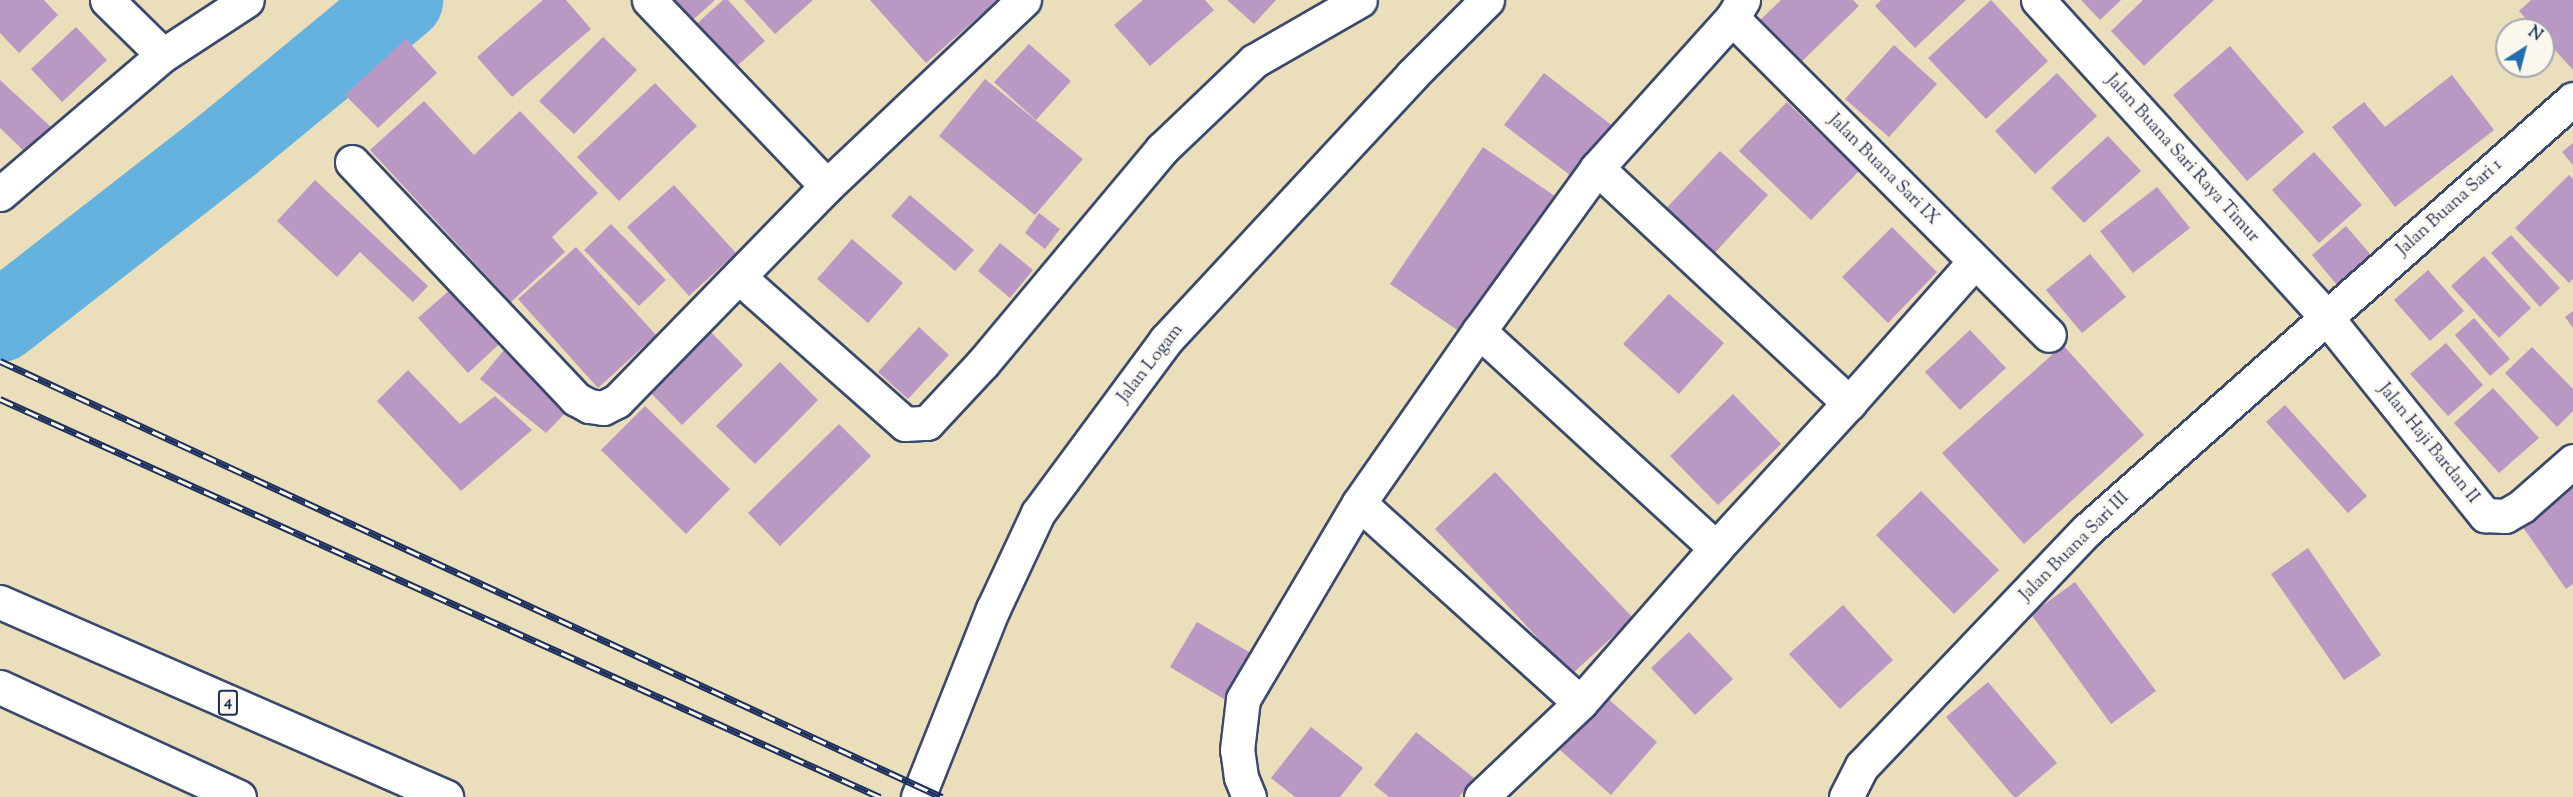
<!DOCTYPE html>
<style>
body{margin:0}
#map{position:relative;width:2573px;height:797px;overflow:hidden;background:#ebdeba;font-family:"Sorts Mill Goudy",serif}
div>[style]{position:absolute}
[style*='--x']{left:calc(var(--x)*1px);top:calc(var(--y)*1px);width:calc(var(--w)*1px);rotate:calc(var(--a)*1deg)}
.river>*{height:81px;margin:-40.5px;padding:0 40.5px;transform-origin:40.5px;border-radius:40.5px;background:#65b2df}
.building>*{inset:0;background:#ba98c4}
.roads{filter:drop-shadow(2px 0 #3a496c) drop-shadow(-2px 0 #3a496c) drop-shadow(0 2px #3a496c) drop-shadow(0 -2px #3a496c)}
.minor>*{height:33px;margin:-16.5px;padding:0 16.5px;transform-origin:16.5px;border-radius:16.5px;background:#fff}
.highway>*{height:33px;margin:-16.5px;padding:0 16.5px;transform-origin:16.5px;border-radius:16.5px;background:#fff}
.rail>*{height:7px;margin-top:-3.5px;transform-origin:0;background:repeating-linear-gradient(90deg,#fbf7ec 0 14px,#1b2f5e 0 28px);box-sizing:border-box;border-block:2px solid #1b2f5e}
span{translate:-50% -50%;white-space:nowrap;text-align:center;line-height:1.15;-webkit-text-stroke:5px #fbf7ec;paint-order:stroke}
.shield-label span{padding:2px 4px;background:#fbf7ec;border:2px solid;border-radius:4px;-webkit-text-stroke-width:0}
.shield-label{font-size:16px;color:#1b2f5e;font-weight:700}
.street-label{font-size:18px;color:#1b2f5e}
.north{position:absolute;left:2495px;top:18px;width:60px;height:60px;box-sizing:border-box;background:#fbf7ec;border:2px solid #a1a7b3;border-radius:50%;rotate:36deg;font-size:16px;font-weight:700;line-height:24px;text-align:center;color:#1b2f5e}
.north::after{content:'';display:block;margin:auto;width:21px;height:27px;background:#1f6fb2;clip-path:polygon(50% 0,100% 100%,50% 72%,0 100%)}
</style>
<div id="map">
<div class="river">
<div style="--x:0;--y:321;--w:293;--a:-37.9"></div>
<div style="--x:231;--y:141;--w:222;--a:-39.5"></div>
</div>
<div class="building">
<div style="clip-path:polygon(0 0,44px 0,58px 15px,19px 53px,0 33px)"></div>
<div style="clip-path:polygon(543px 0,566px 0,591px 29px,512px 97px,477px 57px)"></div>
<div style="clip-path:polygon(662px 0,715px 0,686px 26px)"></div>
<div style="clip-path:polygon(723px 0,728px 0,765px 41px,730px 72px,691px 29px)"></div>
<div style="clip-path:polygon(744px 0,813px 0,775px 34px)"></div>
<div style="clip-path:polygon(870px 0,998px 0,926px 63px)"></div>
<div style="clip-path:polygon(1143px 0,1205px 0,1214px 10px,1150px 66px,1114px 25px)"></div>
<div style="clip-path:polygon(1227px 0,1276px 0,1254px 24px)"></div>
<div style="clip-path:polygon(1781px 0,1853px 0,1859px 6px,1797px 66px,1757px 23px)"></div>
<div style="clip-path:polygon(1881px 0,1966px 0,1915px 48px,1875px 6px)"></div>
<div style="clip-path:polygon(1991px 0,2048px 61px,1986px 119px,1928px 58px)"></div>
<div style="clip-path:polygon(2081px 0,2121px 0,2100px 20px)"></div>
<div style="clip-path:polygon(2143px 0,2214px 0,2144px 66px,2111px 31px)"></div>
<div style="clip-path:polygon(2531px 0,2573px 0,2573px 70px,2543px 37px,2543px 30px,2536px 30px,2519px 11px)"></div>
<div style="clip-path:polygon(76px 27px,107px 60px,62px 102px,31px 69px)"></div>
<div style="clip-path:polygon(603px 37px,637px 70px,574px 134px,539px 101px)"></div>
<div style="clip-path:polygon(406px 39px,437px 73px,378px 128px,345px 95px)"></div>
<div style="clip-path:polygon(1029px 44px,1071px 81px,1036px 120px,994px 82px)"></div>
<div style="clip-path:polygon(1894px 45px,1937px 84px,1889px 137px,1845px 99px)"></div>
<div style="clip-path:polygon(2230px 46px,2304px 132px,2247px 181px,2173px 95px)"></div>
<div style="clip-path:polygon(1544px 73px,1618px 130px,1579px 182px,1504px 125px)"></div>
<div style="clip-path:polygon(2057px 73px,2097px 116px,2035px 174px,1995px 131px)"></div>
<div style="clip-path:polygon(2452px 75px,2494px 130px,2395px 207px,2332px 127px,2364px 102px,2385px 127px)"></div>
<div style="clip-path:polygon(985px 79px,1083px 159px,1035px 215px,939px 136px)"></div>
<div style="clip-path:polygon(0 80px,51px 127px,26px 153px,0 128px)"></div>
<div style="clip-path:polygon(655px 83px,697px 126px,619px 201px,577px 157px)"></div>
<div style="clip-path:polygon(424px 101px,474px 155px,520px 111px,598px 193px,552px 237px,565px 252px,511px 302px,370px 150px)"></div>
<div style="clip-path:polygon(1787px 102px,1859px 171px,1811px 220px,1739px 151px)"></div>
<div style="clip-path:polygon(2108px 136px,2141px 171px,2084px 223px,2051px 188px)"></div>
<div style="clip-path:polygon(2573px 143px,2573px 165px,2562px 152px)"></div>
<div style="clip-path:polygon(1483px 147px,1559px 199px,1466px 336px,1390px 284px)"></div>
<div style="clip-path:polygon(1720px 151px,1768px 195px,1709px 259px,1660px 215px)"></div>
<div style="clip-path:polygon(2314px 152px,2362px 205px,2319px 243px,2272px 190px)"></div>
<div style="clip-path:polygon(2569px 175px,2573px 179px,2573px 279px,2569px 283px,2515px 228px)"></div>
<div style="clip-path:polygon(315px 180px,428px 286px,413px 302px,360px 252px,337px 277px,277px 221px)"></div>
<div style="clip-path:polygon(674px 185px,736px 253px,689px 296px,627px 227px)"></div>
<div style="clip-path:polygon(2157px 187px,2190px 228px,2133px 273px,2100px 231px)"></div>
<div style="clip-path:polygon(910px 195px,974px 250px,955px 271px,891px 216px)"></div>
<div style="clip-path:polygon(1039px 213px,1060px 229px,1045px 249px,1025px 233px)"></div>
<div style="clip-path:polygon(611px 224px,666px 280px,639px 306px,584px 250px)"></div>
<div style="clip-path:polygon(2346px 226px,2371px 255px,2337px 285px,2312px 255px)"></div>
<div style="clip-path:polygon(1892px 227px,1937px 272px,1888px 323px,1842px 277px)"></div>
<div style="clip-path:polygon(2511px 235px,2560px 288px,2540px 307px,2491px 253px)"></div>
<div style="clip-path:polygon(852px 239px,903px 283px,868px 323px,817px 279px)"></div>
<div style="clip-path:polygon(1000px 243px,1033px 270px,1010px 298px,978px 271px)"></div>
<div style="clip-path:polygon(576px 247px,656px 335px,598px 388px,518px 299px)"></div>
<div style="clip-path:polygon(2090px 254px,2126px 297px,2082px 333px,2046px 290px)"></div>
<div style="clip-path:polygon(2484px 256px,2531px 308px,2499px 338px,2451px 286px)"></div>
<div style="clip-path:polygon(2428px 270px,2464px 311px,2430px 341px,2394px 300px)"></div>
<div style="clip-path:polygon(459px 282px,508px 336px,468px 373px,418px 318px)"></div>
<div style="clip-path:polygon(1669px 294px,1724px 343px,1679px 394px,1623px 344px)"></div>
<div style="clip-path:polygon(2573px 311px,2573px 328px,2565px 317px)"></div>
<div style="clip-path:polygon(2474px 318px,2510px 359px,2490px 376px,2455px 335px)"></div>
<div style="clip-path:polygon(919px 327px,949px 355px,908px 399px,878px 372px)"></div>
<div style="clip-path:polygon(708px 329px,743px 365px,682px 425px,647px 389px)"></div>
<div style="clip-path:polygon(1970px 330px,2006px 368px,1960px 410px,1925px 372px)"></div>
<div style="clip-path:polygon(513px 339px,576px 402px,546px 433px,480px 379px)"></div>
<div style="clip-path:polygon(2446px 343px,2483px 385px,2448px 416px,2410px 374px)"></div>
<div style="clip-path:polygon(2063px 345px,2144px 435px,2024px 544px,1942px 453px)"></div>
<div style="clip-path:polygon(2532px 347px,2573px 389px,2573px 411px,2557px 427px,2505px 373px)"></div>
<div style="clip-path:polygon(780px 362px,818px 400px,755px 464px,716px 426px)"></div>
<div style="clip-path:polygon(408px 370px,460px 424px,495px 396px,532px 430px,461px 491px,377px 401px)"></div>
<div style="clip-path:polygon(2493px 388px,2539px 438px,2499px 473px,2454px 423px)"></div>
<div style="clip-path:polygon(1733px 394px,1781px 444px,1718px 505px,1670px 456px)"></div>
<div style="clip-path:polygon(2285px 405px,2367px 496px,2348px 513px,2266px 422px)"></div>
<div style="clip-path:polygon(645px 406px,730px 489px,686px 534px,601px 450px)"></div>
<div style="clip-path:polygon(839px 424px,871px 456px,780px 546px,748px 513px)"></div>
<div style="clip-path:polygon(1495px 472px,1633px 618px,1572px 674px,1435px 529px)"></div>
<div style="clip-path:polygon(2573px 488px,2573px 584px,2566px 589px,2520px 523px)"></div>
<div style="clip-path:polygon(1921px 491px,1999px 570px,1954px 614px,1876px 535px)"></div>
<div style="clip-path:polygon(2308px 548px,2381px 655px,2344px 680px,2271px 574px)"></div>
<div style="clip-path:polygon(2075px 582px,2156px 691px,2111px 724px,2031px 614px)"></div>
<div style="clip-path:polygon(1843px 605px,1893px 660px,1840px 709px,1789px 654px)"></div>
<div style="clip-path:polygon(1197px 622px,1261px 659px,1234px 705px,1170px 667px)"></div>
<div style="clip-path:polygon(1689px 632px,1733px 679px,1695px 715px,1651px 668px)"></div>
<div style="clip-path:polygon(1988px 682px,2057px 763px,2017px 797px,2014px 797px,1946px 717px)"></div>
<div style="clip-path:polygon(1606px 697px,1657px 742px,1611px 795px,1560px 750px)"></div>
<div style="clip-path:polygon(1311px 727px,1363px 768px,1340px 797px,1295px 797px,1271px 778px)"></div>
<div style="clip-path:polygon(1416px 732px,1474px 778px,1459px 797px,1389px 797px,1374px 785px)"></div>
</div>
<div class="roads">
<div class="minor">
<div style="--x:107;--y:0;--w:78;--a:44.5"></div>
<div style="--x:649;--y:0;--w:257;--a:46.3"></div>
<div style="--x:1743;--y:0;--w:21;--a:121"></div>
<div style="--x:1732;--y:18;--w:448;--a:45"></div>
<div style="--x:2038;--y:0;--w:430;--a:47.7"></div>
<div style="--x:2327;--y:318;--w:253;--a:51.3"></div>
<div style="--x:2485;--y:515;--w:20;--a:3"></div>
<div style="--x:2505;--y:516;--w:20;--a:-30"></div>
<div style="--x:2522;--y:506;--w:68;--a:-41.4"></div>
<div style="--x:352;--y:162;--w:326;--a:46.6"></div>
<div style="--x:576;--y:399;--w:15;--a:28"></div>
<div style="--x:589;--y:406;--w:14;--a:8"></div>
<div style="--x:603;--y:408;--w:16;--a:-27"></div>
<div style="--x:617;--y:401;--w:301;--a:-45.7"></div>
<div style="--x:827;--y:186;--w:271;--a:-43.4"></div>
<div style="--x:1597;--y:168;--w:345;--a:43"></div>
<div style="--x:0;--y:194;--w:214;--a:-40.5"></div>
<div style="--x:163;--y:55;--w:100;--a:-33.2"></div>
<div style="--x:740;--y:278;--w:220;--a:41.5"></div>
<div style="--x:905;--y:424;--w:22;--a:-3"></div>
<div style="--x:927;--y:423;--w:82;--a:-47"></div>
<div style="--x:983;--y:363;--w:279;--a:-50.1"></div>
<div style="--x:1162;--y:149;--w:127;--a:-43.7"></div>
<div style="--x:1254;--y:61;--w:122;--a:-29.9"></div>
<div style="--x:1479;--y:331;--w:321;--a:42.5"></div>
<div style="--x:1359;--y:503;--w:298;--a:42.1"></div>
<div style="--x:918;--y:797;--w:202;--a:-68.3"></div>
<div style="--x:993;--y:609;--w:106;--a:-64.9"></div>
<div style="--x:1038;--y:513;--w:215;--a:-53.5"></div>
<div style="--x:1166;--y:340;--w:362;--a:-47.1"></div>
<div style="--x:1412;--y:75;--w:106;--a:-45"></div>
<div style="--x:1249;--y:797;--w:22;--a:-112"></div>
<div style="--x:1241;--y:777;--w:27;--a:-98"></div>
<div style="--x:1237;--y:750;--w:51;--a:-83.3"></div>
<div style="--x:1243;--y:699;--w:228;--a:-59.4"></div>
<div style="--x:1359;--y:503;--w:210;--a:-55.1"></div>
<div style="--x:1479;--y:331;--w:201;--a:-54.1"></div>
<div style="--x:1597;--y:168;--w:202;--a:-48"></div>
<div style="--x:1481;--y:797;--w:137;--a:-43.5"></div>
<div style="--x:1580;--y:703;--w:206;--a:-48.7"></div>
<div style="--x:1716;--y:548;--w:197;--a:-47.5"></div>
<div style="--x:1849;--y:403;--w:188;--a:-48.4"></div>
<div style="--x:1846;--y:797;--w:35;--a:-63"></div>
<div style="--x:1862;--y:766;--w:327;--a:-46.4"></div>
<div style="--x:2088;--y:529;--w:648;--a:-41.56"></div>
</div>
<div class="highway">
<div style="--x:0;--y:602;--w:487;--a:23.6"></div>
<div style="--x:0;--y:687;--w:263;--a:24.7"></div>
</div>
</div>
<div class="rail">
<div style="--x:0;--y:361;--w:1038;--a:24.84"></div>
<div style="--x:0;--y:399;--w:966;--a:24.34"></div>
</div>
<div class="shield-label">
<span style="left:228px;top:703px">4</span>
</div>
<div class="street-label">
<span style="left:2182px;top:159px;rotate:48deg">Jalan Buana Sari Raya Timur</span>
<span style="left:1883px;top:170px;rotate:45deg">Jalan Buana Sari IX</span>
<span style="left:2450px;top:208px;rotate:-42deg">Jalan Buana Sari 1</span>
<span style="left:1151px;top:364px;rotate:-52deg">Jalan Logam</span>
<span style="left:2428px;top:444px;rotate:51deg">Jalan Haji Bardan II</span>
<span style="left:2075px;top:547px;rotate:-45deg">Jalan Buana Sari III</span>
</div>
<div class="north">N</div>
</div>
